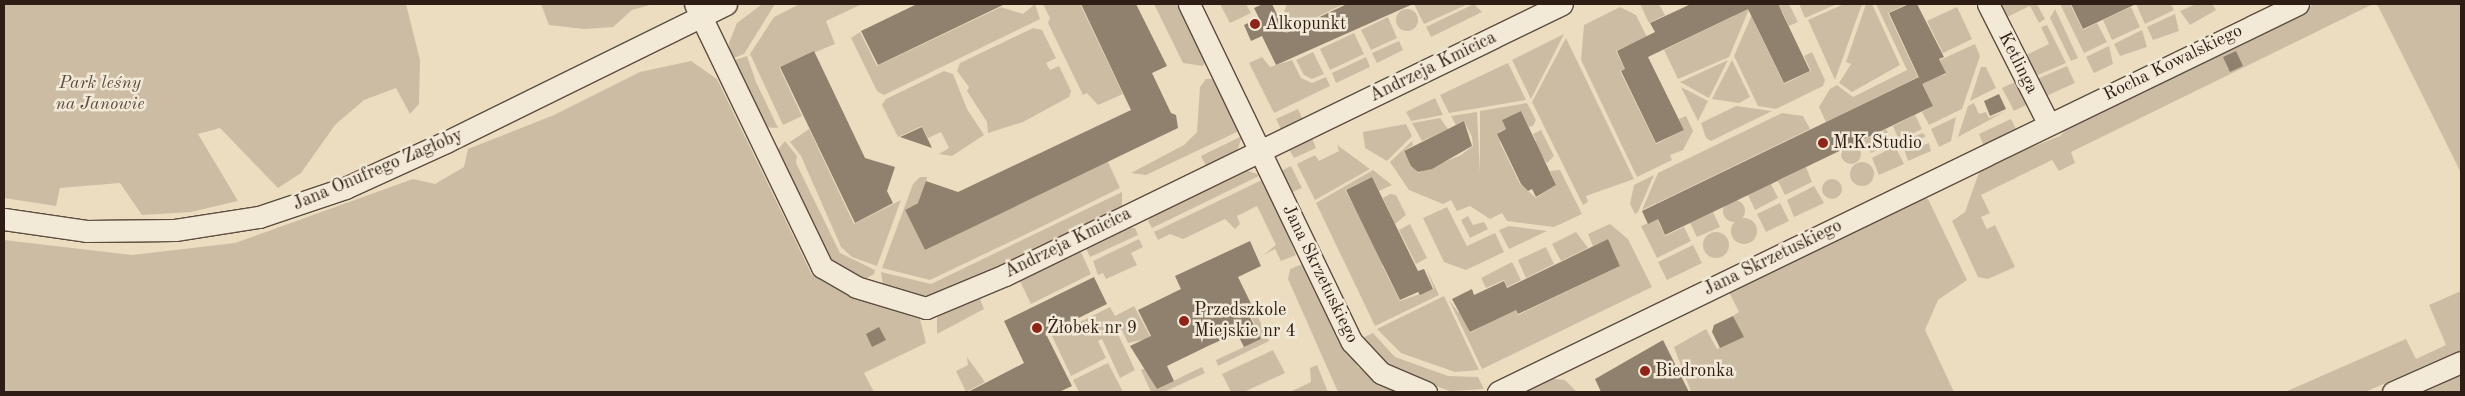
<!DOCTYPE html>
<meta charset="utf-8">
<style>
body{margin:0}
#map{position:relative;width:2465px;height:396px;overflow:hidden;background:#ecddc1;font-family:"Old Standard TT",serif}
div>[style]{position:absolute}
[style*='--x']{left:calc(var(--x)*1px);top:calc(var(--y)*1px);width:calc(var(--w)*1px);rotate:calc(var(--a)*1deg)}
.green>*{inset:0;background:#ccbca4}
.round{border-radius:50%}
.building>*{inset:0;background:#90816e}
.roads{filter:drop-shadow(1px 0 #5d4d40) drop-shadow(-1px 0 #5d4d40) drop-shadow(0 1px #5d4d40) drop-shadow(0 -1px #5d4d40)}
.minor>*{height:21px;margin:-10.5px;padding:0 10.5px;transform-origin:10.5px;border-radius:10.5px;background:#f3e9d7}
.dots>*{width:14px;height:14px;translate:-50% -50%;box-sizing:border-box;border:2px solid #f3e9d7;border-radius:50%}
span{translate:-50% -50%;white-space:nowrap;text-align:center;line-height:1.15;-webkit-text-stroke:5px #f3e9d7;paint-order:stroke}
.poi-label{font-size:18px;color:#2d1d15}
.left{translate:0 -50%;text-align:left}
.street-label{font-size:18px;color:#2d1d15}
.park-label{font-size:18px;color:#5d4d40;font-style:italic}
.frame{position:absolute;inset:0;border:5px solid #2d1d15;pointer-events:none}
</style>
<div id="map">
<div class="green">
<div style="clip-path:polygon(4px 4px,406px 4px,420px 60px,419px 104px,410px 114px,396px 88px,364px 100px,335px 125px,301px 173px,278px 188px,220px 128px,198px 134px,238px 201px,191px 212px,142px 215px,120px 183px,60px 188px,56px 206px,4px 198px)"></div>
<div style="clip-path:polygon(541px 4px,653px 4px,632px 10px,613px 27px,584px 29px,549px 25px)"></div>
<div style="clip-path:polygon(775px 4px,744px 54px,731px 59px,729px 43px,737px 23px,761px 5px)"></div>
<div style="clip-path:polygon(800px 4px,862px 4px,826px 21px,835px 44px,779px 67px,802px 116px,783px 125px,750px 54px,774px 17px)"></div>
<div style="clip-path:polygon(1035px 4px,1040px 19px,884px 95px,877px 91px,851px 38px,860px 32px,877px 66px,1001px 7px,1023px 14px)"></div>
<div style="clip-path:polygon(1043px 4px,1080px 4px,1123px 94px,1098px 105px,1087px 93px,1083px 95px,1048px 23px,1050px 18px)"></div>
<div style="clip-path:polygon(1154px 4px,1179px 4px,1206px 60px,1203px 66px,1183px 63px)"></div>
<div style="clip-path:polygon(1220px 4px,1246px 4px,1251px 13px,1230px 23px)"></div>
<div style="clip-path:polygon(1287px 4px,1344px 4px,1288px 31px,1294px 43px,1279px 26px)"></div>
<div style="clip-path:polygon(1414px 4px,1468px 4px,1424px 24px)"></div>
<div style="clip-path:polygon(1474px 4px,1482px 12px,1431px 37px,1426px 27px)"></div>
<div style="clip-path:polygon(1640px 4px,1659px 4px,1665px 15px,1649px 23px)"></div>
<div style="clip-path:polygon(1738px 4px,1756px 4px,1750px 7px,1729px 57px,1678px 79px,1664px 50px,1734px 16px,1730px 8px)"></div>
<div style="clip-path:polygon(1767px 4px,1789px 4px,1798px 22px,1789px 26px,1782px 11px,1755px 24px,1784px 84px,1811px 71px,1804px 56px,1812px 52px,1825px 80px,1823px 86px,1776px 109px,1758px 106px,1734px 56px,1754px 10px)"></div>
<div style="clip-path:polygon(1799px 4px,1837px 4px,1805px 18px)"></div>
<div style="clip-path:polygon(1844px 4px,1862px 4px,1835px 80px,1808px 20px)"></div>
<div style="clip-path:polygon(1866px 4px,1872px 4px,1900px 65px,1852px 92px,1839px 83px,1851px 64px,1846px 62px)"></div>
<div style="clip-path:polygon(1876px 4px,1907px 4px,1888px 13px,1918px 77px,1826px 122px,1819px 107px,1830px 89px,1837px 85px,1853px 97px,1907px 70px)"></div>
<div style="clip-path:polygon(1998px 4px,2037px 4px,2045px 19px,2039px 23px,2030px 6px,2007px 17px,2012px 28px)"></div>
<div style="clip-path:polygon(2060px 4px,2070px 4px,2083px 30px,2097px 23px,2107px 42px,2084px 53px)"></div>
<div style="clip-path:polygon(2136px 4px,2171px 4px,2174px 10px,2145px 24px)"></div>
<div style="clip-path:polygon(2196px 4px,2212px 4px,2216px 10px,2190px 25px,2180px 11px)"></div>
<div style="clip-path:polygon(2315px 4px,2373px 4px,2071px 152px,2075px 163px,2059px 171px,2052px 160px,1981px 195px,1990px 213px,1981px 217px,1987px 229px,1995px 225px,2015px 267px,1988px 279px,1978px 277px,1952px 221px,1965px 212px,1981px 167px,2060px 136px,2070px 125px)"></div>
<div style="clip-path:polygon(2377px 4px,2461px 4px,2461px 173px,2408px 66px)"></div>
<div style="clip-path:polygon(1620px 7px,1636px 15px,1647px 37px,1616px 51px,1625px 69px,1620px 71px,1656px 144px,1684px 130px,1679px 119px,1686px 116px,1693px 131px,1683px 150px,1670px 155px,1672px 160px,1637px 177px,1581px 60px,1584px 25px)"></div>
<div style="clip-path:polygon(1957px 7px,1972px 39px,1943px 53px,1927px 21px)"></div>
<div style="clip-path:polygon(2131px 7px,2140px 27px,2112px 40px,2103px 20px)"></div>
<div style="clip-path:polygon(2055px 9px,2078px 58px,2071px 61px,2050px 18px)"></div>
<div class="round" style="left:1396px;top:9px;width:22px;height:22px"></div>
<div style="clip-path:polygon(2175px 14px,2179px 31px,2153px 40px,2147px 27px)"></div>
<div style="clip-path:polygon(1388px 17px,1397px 38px,1371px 50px,1361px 30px)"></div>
<div style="clip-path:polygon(2047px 25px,2066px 63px,2033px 77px,2019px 45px,2026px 55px,2049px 44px,2041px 27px)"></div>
<div style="clip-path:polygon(1033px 28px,1042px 30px,1056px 58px,1046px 63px,1050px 70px,1059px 66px,1071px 91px,1069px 97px,1023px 122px,988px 133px,987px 122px,967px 91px,969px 87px,957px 71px,960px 63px)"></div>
<div style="clip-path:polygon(2142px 30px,2147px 47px,2120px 56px,2114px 44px)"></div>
<div style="clip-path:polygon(1354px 33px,1364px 54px,1330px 70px,1320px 49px)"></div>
<div style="clip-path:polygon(1564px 34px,1531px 99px,1512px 60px)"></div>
<div style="clip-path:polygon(1566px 38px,1634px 179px,1586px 196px,1588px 202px,1583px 205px,1532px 102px)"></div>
<div style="clip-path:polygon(1399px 41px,1403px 50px,1377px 63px,1372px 53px)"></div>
<div style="clip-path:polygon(1975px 44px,1980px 56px,1962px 109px,1929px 125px,1922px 112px,1933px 106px,1922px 82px,1946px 74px,1940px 60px)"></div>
<div style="clip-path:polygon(2109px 46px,2113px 64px,2094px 73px,2086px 57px)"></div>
<div style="clip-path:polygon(1313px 52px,1324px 74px,1312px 79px,1304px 75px,1296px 60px)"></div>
<div style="clip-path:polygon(747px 56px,756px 82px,778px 128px,762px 127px,732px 61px)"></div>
<div style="clip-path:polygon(1262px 57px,1270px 67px,1292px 60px,1301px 78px,1312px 83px,1326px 77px,1330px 86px,1274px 113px,1249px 63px)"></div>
<div style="clip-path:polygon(1366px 57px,1370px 67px,1336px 83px,1332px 73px)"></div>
<div style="clip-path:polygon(1728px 60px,1709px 98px,1680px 82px)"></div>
<div style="clip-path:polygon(1732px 60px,1750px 97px,1739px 103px,1712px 99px)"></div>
<div style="clip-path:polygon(691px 61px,717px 79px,812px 275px,850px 295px,920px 319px,926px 343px,864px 373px,874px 392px,4px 392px,4px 240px,132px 255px,235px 243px,413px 179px,435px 184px,464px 167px,468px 149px,554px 115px,640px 72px)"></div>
<div style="clip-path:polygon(1508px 63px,1526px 100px,1449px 113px,1440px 95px)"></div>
<div style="clip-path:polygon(2067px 66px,2075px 83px,2044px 97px,2035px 80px)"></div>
<div style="clip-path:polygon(1981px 67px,1986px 67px,1996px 88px,1970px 101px)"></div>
<div style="clip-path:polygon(944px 71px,953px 74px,967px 109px,984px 135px,952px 156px,939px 154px,949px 148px,941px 132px,928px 138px,922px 126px,898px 137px,882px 105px,886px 99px)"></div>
<div style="clip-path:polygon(1206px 79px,1215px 79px,1241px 130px,1146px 175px,1131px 173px,1184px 145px,1197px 132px,1200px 87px)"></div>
<div style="clip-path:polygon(2015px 82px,2026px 105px,2014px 111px,2002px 88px)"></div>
<div style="clip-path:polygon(1681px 87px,1708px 101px,1698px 121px)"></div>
<div style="clip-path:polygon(1435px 98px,1443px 115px,1411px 121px,1406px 112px)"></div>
<div style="clip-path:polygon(1527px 103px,1536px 120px,1533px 126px,1529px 127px,1521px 111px,1502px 120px,1506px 129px,1499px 132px,1500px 143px,1520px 184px,1536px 198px,1556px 185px,1550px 171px,1560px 170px,1582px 214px,1554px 227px,1507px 221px,1502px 213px,1490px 219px,1470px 206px,1457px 211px,1451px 200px,1443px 204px,1409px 190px,1390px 162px,1412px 141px,1413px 145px,1403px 151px,1418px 173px,1461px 155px,1473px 146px,1472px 137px,1464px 121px,1456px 125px,1451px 116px,1477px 112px,1480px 173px,1480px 111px)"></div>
<div style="clip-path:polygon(1974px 103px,1979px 114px,1986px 112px,1989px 118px,2006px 111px,1958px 137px,1968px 106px)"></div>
<div style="clip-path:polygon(1736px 106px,1772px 111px,1711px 141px,1706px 138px,1701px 123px)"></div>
<div style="clip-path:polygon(1298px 109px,1303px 120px,1282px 131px,1276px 119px)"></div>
<div style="clip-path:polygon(1782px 113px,1803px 116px,1810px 129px,1657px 203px,1664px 217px,1658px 221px,1665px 236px,1684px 227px,1691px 241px,1657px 258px,1641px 226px,1663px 217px,1656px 203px,1642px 210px,1658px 173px)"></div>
<div style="clip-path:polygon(1915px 115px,1922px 129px,1899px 140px,1893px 126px)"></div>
<div style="clip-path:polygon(1956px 117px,1951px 141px,1939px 147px,1931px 129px)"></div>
<div style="clip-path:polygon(1440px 118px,1448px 129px,1422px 141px,1412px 123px)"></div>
<div style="clip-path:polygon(2011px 119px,2017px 131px,1984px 146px,1979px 134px)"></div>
<div style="clip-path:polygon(1406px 124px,1412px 136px,1387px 161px,1365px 148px,1363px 132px)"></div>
<div style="clip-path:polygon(809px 129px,854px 224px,901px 200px,877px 266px,852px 257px,841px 247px,801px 156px,790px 142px)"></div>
<div style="clip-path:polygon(1886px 129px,1893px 143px,1871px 153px,1864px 140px)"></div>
<div style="clip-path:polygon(1541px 130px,1554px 156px,1547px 163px,1532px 144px,1536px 141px,1533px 134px)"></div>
<div style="clip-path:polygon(1922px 133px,1926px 136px,1921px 139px,1924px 145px,1929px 143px,1931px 151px,1908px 161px,1902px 143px)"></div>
<div style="clip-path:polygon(1242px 136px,1237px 152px,1207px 168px,1201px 156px)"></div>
<div style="clip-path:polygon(1311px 136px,1316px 148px,1294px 158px,1288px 147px)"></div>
<div style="clip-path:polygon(785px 141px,797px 156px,796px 163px,840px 253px,875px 270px,874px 274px,862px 281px,834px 268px,775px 153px)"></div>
<div class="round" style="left:1841px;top:144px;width:20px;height:20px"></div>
<div style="clip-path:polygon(1337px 145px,1370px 169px,1315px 200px,1297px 164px,1315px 155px,1319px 161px,1339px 151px)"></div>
<div style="clip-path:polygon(1895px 146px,1904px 164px,1879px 175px,1872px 158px)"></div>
<div style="clip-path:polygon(1107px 160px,1120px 188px,1043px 226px,930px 280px,882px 268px,913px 184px,920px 177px,927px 177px,921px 201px,905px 210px,925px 250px)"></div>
<div class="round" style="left:1850px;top:162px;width:24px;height:24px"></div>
<div style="clip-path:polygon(1291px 166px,1302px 188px,1290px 193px,1279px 172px)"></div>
<div style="clip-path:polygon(1806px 167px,1812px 182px,1785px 195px,1778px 181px)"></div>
<div style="clip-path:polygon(1242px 169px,1261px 175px,1152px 228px,1148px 221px,1154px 212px)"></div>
<div style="clip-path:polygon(1373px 170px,1392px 185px,1379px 191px,1372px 177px,1345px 190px,1385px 263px,1382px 265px,1400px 301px,1434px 289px,1426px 268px,1439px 295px,1375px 326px,1316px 203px)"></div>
<div style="clip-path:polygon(1654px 175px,1638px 212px,1635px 214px,1630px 204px,1634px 185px)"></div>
<div style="clip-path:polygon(1264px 179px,1296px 255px,1281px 261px,1275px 249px,1262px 256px,1276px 245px,1257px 206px,1237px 216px,1240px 224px,1235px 229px,1225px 219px,1183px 239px,1170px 234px,1158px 240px,1154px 232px)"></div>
<div class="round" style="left:1822px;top:179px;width:20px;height:20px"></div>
<div style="clip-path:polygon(1771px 184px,1778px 198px,1755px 210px,1748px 195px)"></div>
<div style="clip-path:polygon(1814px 186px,1824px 203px,1794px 217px,1787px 200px)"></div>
<div style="clip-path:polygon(1122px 192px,1122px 208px,932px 299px,883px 288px,881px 272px,931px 284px)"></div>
<div style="clip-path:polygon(1390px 194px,1396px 195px,1406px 215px,1395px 224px,1383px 198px)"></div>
<div style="clip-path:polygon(1921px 197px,1928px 199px,1967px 280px,1938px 300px,1925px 330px,1954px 392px,1691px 392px,1674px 347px,1706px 329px,1717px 349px,1743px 337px,1733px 316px,1739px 312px,1728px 290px)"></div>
<div class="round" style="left:1723px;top:200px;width:22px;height:22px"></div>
<div style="clip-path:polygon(1780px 203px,1789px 221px,1766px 232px,1757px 214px)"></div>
<div style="clip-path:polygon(1447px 207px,1467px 246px,1495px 233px,1504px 252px,1466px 270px,1444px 262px,1423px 218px)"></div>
<div style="clip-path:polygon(1713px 212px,1720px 227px,1697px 237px,1690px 223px)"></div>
<div style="clip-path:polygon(1468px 216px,1473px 225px,1484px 222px,1488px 229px,1470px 238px,1461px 220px)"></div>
<div class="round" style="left:1731px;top:218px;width:26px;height:26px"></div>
<div style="clip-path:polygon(1410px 224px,1427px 258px,1416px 264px,1399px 230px)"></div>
<div style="clip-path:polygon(1610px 224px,1628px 239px,1652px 287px,1482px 369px,1449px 300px,1459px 313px,1463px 311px,1470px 333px,1515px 308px,1518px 315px,1620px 266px,1608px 239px,1593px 246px,1588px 234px)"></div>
<div style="clip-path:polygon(1509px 226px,1547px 231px,1509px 249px,1499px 230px)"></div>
<div style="clip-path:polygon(1123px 227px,1135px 228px,1138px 235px,1090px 257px,1085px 246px)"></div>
<div style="clip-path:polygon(1576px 232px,1588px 248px,1561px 261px,1552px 244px)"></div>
<div class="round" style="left:1703px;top:232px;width:26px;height:26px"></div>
<div style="clip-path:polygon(1139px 239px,1143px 247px,1131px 253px,1137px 265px,1106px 279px,1103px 273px,1098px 275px,1093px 261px)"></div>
<div style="clip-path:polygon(1693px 245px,1702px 263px,1667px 280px,1658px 262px)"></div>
<div style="clip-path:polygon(1546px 247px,1554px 264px,1526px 278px,1518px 260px)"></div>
<div style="clip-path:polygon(1079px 248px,1091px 274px,1031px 304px,1018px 277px)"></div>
<div style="clip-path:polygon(1512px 262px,1521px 280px,1507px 287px,1504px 280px,1486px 288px,1481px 278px)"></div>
<div style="clip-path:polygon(1300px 265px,1305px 266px,1357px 366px,1375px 382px,1403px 392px,1338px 392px,1288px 279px,1290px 269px)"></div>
<div style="clip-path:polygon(2461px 291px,2461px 350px,2365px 392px,2285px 392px,2406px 339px,2416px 359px,2446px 345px,2429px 305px)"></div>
<div style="clip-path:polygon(979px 296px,984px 309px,937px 334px,937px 315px)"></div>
<div style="clip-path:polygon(1444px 296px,1479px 370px,1455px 372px,1401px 353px,1377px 329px)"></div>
<div style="clip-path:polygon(1134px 306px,1151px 338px,1128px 343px,1122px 330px,1117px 332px,1135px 370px,1120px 378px,1102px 339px,1098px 341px,1106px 358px,1071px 376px,1052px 336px,1110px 307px,1115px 316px)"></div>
<div style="clip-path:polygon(1257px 315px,1269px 341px,1218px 366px,1216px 360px,1261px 339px,1252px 318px)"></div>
<div style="clip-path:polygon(1373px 333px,1395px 357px,1448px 376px,1478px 377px,1484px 389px,1450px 391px,1393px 371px,1360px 339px)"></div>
<div style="clip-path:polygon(1273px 350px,1285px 373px,1244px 392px,1231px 392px,1222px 374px)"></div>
<div style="clip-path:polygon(967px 357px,985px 382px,966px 392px,956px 371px,968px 365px)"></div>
<div style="clip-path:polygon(1108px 363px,1123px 392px,1079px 392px,1073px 380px)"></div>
<div style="clip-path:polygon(1317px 365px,1328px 392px,1290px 392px,1311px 382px,1310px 368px)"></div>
<div style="clip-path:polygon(1202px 367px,1205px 373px,1164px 392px,1151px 392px,1141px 370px,1146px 368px,1157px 389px)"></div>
<div style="clip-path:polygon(2461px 371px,2461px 392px,2412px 392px)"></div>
<div style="clip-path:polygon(1546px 378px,1565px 380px,1577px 392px,1513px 392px)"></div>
</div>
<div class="building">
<div style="clip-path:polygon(917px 4px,1005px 4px,878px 65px,861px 31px)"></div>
<div style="clip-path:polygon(1081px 4px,1136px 4px,1167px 66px,1152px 73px,1171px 113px,1176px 115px,1178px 128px,925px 250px,905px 210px,918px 203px,926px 181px,958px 192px,1131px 110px)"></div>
<div style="clip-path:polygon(1263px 4px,1272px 4px,1286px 33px,1347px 4px,1413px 4px,1276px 65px,1262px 36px,1251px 41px,1244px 25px,1259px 18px,1254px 8px)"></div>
<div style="clip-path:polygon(1691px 4px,1778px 4px,1810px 71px,1784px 83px,1748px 9px,1648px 57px,1684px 130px,1656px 143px,1621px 71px,1625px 69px,1617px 51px,1655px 32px,1650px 23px)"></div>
<div style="clip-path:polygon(1909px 4px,1917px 4px,1944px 57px,1939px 59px,1946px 73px,1922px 84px,1889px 13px)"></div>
<div style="clip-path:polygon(2071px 4px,2136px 4px,2083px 29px)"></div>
<div style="clip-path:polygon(814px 51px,865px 158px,895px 167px,887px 191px,893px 203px,855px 223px,780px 67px)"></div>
<div style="clip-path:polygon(2236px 51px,2243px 66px,2230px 72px,2223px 57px)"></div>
<div style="clip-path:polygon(1919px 77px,1933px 106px,1665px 235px,1658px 219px,1648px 224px,1642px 211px)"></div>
<div style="clip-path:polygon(1999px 94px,2006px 109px,1990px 116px,1984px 101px)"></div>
<div style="clip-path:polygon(1521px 111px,1556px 185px,1536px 197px,1532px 189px,1528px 191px,1521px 184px,1497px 134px,1506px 129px,1502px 120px)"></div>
<div style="clip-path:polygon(1464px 121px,1472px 146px,1432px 169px,1418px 172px,1411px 166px,1404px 151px)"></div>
<div style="clip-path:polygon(922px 127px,932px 148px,900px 137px)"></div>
<div style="clip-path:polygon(1372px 177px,1418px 271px,1424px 269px,1433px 289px,1420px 295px,1418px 292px,1400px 300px,1346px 190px)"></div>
<div style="clip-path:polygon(1608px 239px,1620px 266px,1518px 314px,1516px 310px,1470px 332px,1452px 299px,1472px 289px,1474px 295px,1504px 281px,1507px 288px)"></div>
<div style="clip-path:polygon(1250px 241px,1261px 266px,1238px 277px,1256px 314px,1250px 317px,1261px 339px,1244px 347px,1237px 333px,1208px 346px,1167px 366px,1174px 381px,1157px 389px,1130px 346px,1151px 336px,1138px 310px,1181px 289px,1175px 276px)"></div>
<div style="clip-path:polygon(1094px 277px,1107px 304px,1046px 334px,1072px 386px,1059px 392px,968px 392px,1024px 363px,1004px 321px)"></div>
<div style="clip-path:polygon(1733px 316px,1744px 337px,1720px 348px,1712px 332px,1714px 325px)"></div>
<div style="clip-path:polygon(879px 327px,886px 340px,872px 347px,866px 334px)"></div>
<div style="clip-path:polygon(1663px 340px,1689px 392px,1601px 392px,1595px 379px)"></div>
</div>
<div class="roads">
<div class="minor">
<div style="--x:695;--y:4;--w:292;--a:64.2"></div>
<div style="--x:822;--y:267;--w:39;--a:30"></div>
<div style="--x:856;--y:287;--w:73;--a:16.7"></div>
<div style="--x:926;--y:308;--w:86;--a:-22.7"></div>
<div style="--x:1005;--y:275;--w:619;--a:-25.94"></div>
<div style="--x:1189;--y:4;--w:375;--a:64.3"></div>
<div style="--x:1352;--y:342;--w:42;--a:46.9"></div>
<div style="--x:1381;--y:373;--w:49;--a:22.9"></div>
<div style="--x:1988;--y:4;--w:133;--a:63.2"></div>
<div style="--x:4;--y:219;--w:83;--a:8.3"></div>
<div style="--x:86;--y:231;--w:89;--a:-0.6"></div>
<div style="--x:175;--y:230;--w:85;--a:-8.8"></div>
<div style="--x:259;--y:217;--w:91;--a:-18.6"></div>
<div style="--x:345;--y:188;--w:111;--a:-24.5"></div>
<div style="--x:446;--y:142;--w:312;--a:-26.2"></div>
<div style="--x:1498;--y:392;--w:889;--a:-25.87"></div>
<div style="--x:2393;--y:392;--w:74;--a:-23.8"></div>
</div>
</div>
<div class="dots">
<div style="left:1255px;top:24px;background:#8f2418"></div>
<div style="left:1823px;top:143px;background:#8f2418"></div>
<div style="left:1184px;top:321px;background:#8f2418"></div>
<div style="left:1037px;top:328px;background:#8f2418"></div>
<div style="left:1645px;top:371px;background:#8f2418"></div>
</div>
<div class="poi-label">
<span class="left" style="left:1265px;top:24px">Alkopunkt</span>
<span class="left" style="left:1833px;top:143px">M.K.Studio</span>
<span class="left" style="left:1194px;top:321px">Przedszkole<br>Miejskie nr 4</span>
<span class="left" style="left:1047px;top:328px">Żłobek nr 9</span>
<span class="left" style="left:1655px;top:371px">Biedronka</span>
</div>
<div class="street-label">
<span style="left:2018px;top:63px;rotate:63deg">Ketlinga</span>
<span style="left:2173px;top:63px;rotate:-26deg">Rocha Kowalskiego</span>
<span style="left:1433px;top:67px;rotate:-26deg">Andrzeja Kmicica</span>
<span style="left:378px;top:170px;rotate:-23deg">Jana Onufrego Zagłoby</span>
<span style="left:1068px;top:243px;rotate:-26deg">Andrzeja Kmicica</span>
<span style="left:1773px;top:258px;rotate:-26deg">Jana Skrzetuskiego</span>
<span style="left:1320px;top:274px;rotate:64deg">Jana Skrzetuskiego</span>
</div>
<div class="park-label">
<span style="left:100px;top:94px">Park leśny<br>na Janowie</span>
</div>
<div class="frame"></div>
</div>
